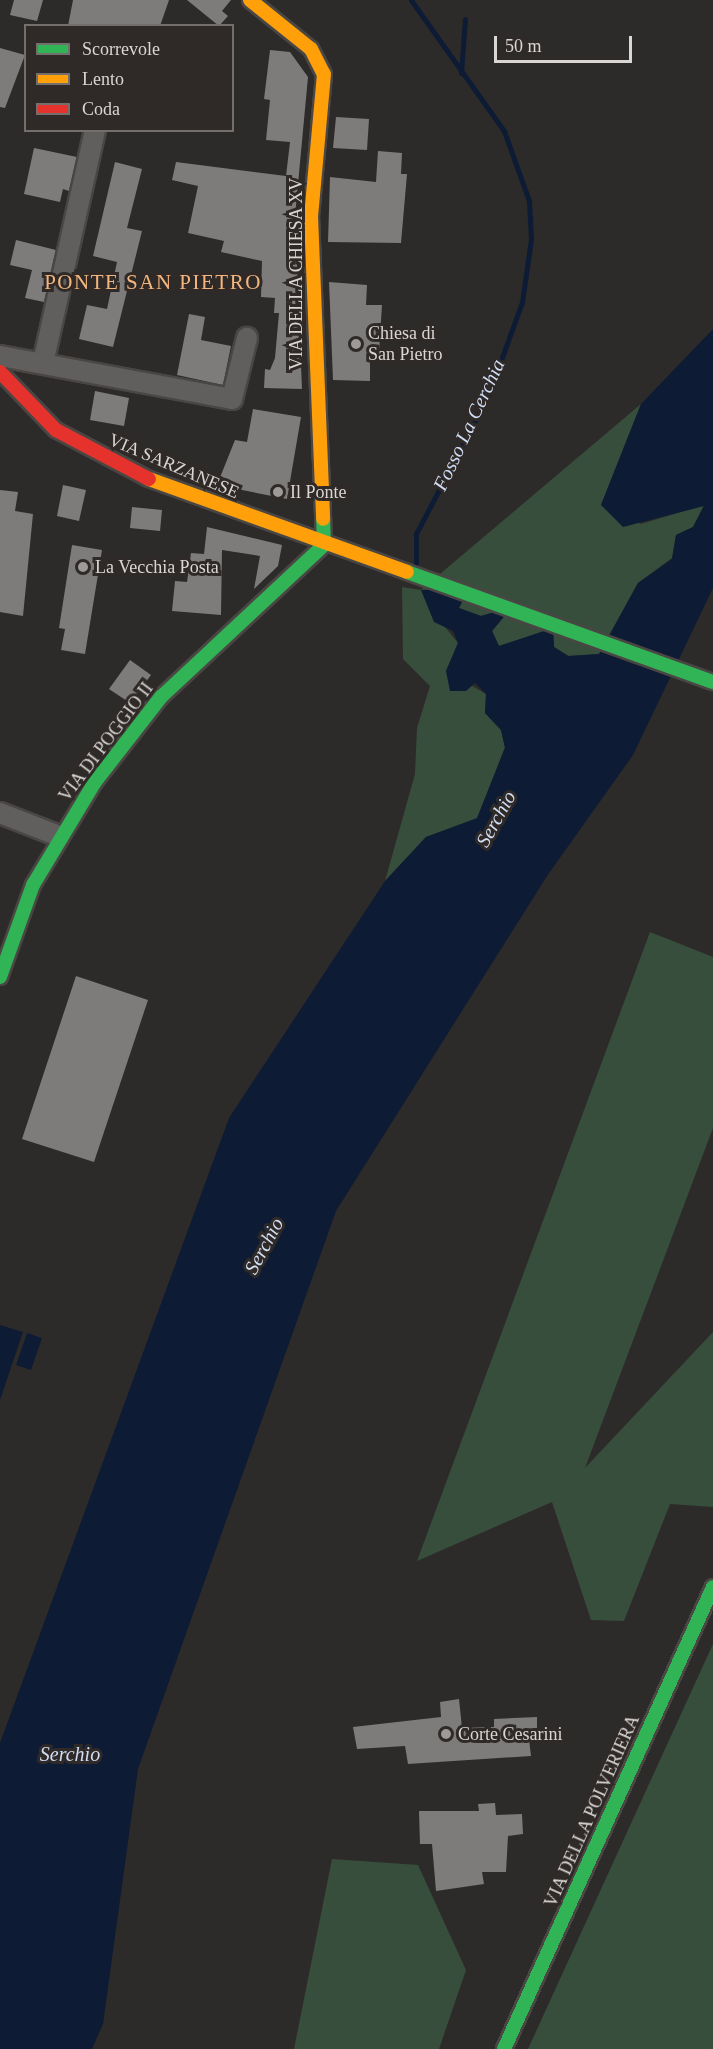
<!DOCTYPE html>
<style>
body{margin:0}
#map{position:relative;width:713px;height:2049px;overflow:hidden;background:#2d2b29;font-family:"Times New Roman",serif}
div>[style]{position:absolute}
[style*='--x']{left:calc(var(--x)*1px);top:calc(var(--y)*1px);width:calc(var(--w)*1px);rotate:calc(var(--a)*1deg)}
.green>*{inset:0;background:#374e3d}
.water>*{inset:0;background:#0d1b35}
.stream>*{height:5px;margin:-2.5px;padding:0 2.5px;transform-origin:2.5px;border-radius:2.5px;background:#0d1b35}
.building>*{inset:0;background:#7e7c7b}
.roads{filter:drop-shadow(2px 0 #494644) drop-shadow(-2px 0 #494644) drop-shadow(0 2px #494644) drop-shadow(0 -2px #494644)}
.street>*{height:20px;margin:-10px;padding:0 10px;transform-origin:10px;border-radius:10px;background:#615f5e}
.fast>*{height:14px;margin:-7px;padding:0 7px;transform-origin:7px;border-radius:7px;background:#30b455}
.slow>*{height:14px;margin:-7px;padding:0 7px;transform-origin:7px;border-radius:7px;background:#ff9f0a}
.jam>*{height:14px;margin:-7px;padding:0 7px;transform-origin:7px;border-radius:7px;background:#e5322d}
.dots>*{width:16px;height:16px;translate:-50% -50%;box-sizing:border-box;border:3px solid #2f2a27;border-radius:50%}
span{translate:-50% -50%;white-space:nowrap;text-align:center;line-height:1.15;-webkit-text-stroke:6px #2f2a27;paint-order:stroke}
.street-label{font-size:18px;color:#d9d6d3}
.poi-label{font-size:18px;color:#d9d6d3}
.left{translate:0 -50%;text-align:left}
.water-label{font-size:20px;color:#d0def6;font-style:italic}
.quarter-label{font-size:21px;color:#f3b67f;letter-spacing:1.5px}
.legend{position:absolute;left:24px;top:24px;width:210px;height:108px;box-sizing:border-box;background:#2f2a27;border:2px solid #736f6c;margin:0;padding:8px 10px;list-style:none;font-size:18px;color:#d9d6d3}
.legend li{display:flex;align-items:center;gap:12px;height:30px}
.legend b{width:30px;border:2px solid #736f6c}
.scale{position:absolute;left:494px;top:36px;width:138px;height:27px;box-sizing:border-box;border:3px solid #d9d6d3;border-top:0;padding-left:8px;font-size:18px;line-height:21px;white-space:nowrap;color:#d9d6d3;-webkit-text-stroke:4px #2f2a27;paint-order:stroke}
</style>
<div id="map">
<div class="green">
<div style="clip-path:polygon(641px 404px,601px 505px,641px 524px,704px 505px,693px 527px,676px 535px,672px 558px,638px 583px,599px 654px,569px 656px,554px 647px,553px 629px,499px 646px,492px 631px,511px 608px,481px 616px,459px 608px,469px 588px,445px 627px,458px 643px,446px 671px,486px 694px,485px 713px,501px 730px,505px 747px,477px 819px,426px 837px,385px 881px,415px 774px,417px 728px,430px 686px,403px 659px,402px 587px,421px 590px)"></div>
<div style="clip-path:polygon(650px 932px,713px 957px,713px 1128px,585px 1468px,713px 1332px,713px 1507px,670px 1504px,624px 1621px,591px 1620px,552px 1502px,417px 1561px)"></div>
<div style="clip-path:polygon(713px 1644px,713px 2049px,528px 2049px)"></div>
<div style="clip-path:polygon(332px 1859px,418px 1865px,466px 1970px,439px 2049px,294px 2049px)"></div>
</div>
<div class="water">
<div style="clip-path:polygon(713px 329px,713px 588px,633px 755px,547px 876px,336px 1211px,138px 1769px,103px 2024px,92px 2049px,0 2049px,0 1743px,229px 1118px,385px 881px,426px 837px,477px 818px,505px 748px,501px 730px,485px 713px,486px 694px,475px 683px,466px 691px,450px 691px,446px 671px,458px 643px,453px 631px,434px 622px,421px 590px,469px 588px,459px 608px,481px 616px,512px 607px,492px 631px,499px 646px,553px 628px,554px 647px,568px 656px,599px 654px,638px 583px,672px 559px,676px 535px,693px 527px,704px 506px,623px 527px,601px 505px,641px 404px)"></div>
<div style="clip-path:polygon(0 1325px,23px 1332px,0 1400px)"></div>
<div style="clip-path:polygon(27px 1333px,42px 1338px,31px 1370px,16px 1365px)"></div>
</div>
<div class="stream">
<div style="--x:411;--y:0;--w:161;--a:54.6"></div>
<div style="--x:504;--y:131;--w:74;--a:70.3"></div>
<div style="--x:529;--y:201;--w:38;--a:87"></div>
<div style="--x:531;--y:239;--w:64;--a:98.1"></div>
<div style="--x:522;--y:302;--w:100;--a:109.9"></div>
<div style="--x:488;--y:396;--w:156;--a:117.6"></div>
<div style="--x:416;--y:534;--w:29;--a:90"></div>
<div style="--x:461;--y:73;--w:54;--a:-85.8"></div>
</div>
<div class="building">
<div style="clip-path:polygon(14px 0,43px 0,37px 21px,10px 15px)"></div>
<div style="clip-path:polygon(73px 0,169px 0,160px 26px,68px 26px)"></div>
<div style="clip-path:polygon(187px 0,231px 0,222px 11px,228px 16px,219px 26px)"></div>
<div style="clip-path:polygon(0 48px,25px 55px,5px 108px,0 107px)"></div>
<div style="clip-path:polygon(270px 50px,290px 52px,308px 77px,295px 216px,302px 389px,264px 388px,265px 369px,270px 370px,275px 358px,279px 313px,274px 313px,275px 298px,261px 297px,262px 261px,221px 252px,224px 241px,188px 233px,198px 186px,172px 180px,176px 162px,286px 176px,290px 142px,266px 140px,270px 100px,264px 99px)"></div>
<div style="clip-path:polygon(336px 117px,369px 119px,367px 150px,333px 148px)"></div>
<div style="clip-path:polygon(34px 148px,77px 157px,69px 191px,63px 189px,60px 202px,24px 194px)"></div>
<div style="clip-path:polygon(378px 151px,402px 153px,401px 174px,407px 174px,401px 243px,328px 242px,330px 177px,376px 182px)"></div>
<div style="clip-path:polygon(115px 162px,142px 169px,127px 228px,142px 231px,113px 347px,79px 339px,87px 305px,107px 309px,117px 262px,93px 256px)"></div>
<div style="clip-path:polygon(16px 240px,56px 250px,44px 302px,25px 298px,32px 270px,10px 265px)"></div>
<div style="clip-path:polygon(329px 282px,367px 285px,366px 305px,382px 305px,379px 353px,370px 353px,370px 381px,333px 380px)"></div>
<div style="clip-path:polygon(189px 314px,205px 317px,201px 340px,231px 346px,223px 385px,177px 375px)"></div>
<div style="clip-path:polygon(95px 391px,129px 398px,124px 426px,90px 420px)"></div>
<div style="clip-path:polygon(253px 409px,301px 417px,287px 499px,217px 485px,235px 440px,247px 442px)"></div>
<div style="clip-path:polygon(63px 485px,86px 490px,79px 521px,57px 516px)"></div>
<div style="clip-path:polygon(0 490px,18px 492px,15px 511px,33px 514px,23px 616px,0 612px)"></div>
<div style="clip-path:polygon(132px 507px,162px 510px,160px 531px,130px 528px)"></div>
<div style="clip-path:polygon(207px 527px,282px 545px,278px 566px,254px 589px,260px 556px,222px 550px,221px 615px,172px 611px,175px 581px,187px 582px,191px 553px,204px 554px)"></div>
<div style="clip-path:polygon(72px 545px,102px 550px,85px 654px,61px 650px,65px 629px,59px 628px)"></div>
<div style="clip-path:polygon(130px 660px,151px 675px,130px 703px,109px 689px)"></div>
<div style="clip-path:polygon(76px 976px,148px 1000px,94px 1162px,22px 1139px)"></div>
<div style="clip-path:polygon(459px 1699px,462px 1728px,494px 1727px,494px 1719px,537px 1717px,537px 1739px,529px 1739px,531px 1756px,408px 1764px,405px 1746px,357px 1749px,353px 1727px,441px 1717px,440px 1702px)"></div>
<div style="clip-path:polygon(495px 1803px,496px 1815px,522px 1814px,523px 1834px,508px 1836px,506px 1872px,482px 1872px,484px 1884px,436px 1891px,432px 1844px,420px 1844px,419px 1811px,479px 1811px,478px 1804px)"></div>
</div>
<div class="roads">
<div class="street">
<div style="--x:0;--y:356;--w:236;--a:10.5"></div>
<div style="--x:232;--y:399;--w:63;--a:-76.2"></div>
<div style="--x:43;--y:363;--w:239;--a:-77.4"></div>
<div style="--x:0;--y:813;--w:63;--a:21.3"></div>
</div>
<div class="fast">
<div style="--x:407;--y:572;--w:325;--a:19.8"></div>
<div style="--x:0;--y:977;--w:98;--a:-70.3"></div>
<div style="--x:33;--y:885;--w:120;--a:-59"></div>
<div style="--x:95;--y:782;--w:108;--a:-52.2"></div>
<div style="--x:161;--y:697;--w:223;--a:-43"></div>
<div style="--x:324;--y:545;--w:26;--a:-92"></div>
<div style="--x:504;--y:2049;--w:507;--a:-65.66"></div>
</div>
<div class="slow">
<div style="--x:250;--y:0;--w:78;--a:38.8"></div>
<div style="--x:311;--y:49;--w:28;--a:63"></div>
<div style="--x:324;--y:74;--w:143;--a:95.2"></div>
<div style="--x:311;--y:216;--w:303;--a:87.7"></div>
<div style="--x:149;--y:479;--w:274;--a:19.8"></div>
</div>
<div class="jam">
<div style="--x:0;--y:372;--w:81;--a:46"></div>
<div style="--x:56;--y:430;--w:105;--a:27.8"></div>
</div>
</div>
<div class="dots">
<div style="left:356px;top:344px;background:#9d9a98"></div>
<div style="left:278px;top:492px;background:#9d9a98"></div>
<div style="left:83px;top:567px;background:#9d9a98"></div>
<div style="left:446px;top:1734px;background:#9d9a98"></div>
</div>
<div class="street-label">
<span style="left:296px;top:274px;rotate:-90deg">VIA DELLA CHIESA XV</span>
<span style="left:174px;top:466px;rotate:23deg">VIA SARZANESE</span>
<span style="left:106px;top:742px;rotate:-53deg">VIA DI POGGIO II</span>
<span style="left:592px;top:1811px;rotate:-66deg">VIA DELLA POLVERIERA</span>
</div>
<div class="poi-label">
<span class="left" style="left:368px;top:344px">Chiesa di<br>San Pietro</span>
<span class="left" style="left:290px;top:492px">Il Ponte</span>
<span class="left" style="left:95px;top:567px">La Vecchia Posta</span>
<span class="left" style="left:458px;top:1734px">Corte Cesarini</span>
</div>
<div class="water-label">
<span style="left:469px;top:425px;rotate:-65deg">Fosso La Cerchia</span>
<span style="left:496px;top:819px;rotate:-61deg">Serchio</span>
<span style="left:264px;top:1246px;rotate:-62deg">Serchio</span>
<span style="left:70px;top:1754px">Serchio</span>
</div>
<div class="quarter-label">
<span style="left:153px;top:282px">PONTE SAN PIETRO</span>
</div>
<ul class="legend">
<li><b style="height:8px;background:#30b455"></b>Scorrevole</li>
<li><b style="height:8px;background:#ff9f0a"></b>Lento</li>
<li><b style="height:8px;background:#e5322d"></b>Coda</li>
</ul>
<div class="scale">50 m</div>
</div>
